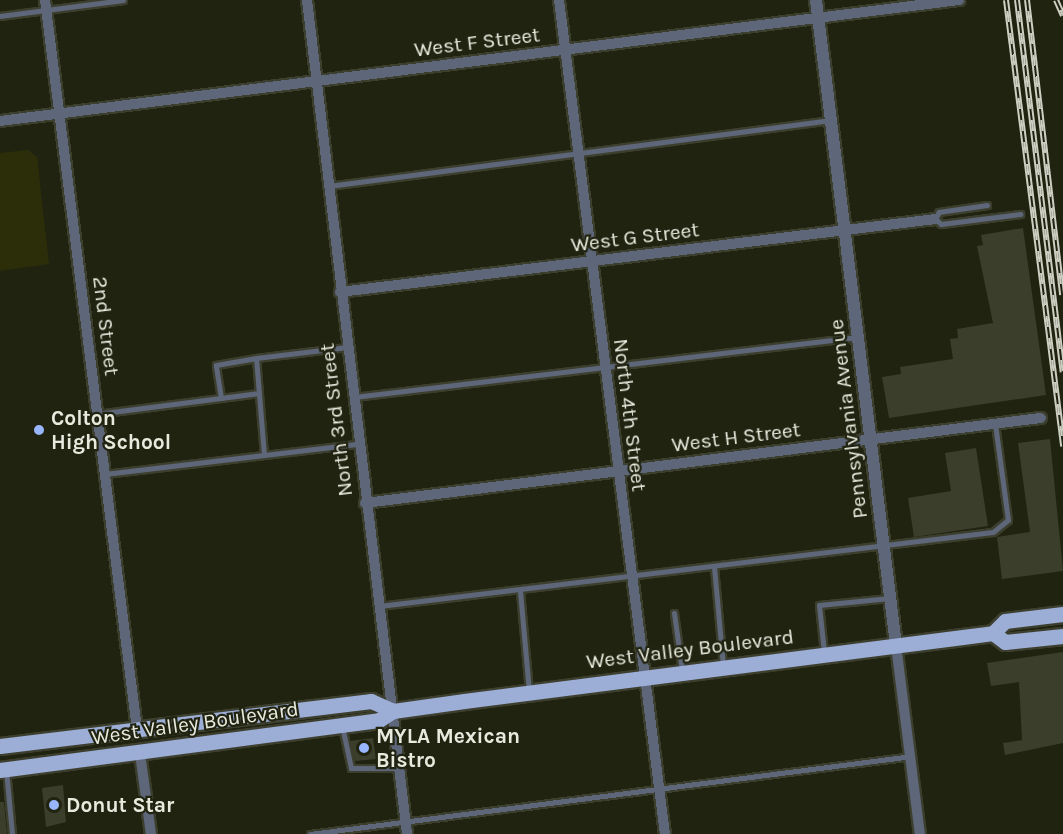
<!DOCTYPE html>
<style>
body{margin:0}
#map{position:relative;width:1063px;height:834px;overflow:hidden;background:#212311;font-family:Karla,sans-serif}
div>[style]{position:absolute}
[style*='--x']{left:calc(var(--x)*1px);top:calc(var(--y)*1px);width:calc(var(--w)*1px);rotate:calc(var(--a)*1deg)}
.green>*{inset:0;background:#2b2e08}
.building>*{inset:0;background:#3b3e2b}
.roads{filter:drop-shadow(2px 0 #3d3f2e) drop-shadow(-2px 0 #3d3f2e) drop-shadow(0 2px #3d3f2e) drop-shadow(0 -2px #3d3f2e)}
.service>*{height:5px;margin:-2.5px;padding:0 2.5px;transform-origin:2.5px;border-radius:2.5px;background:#5e677a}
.minor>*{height:10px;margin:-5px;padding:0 5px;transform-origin:5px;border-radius:5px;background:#5e677a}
.tertiary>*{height:12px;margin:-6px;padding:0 6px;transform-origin:6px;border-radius:6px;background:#5e677a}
.primary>*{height:15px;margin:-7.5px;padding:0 7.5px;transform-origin:7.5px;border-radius:7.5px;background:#9cadd6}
.rail>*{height:6px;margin-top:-3px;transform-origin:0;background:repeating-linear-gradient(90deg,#212311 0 11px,#cdcfc2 0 22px);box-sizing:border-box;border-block:2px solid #cdcfc2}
.dots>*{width:16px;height:16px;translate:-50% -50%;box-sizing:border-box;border:3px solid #212311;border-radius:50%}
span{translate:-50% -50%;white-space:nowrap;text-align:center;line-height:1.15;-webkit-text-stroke:4.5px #212311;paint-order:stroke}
.street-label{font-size:21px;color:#e8eade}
.poi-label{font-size:21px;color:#e8eade;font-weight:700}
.left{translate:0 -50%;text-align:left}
</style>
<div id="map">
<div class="green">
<div style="clip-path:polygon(28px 150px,37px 157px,49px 264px,0 271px,0 153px)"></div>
</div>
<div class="building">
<div style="clip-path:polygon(1023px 228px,1046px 395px,889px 418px,882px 377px,901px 374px,900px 367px,953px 359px,950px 339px,958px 338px,957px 329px,993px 323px,977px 246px,983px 245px,981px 235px)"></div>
<div style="clip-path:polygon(1050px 439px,1063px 571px,1002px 579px,997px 537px,1030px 532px,1018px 443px)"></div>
<div style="clip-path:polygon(976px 448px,988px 526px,914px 537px,908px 498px,951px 491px,945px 453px)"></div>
<div style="clip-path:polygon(1063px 652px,1063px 743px,1005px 755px,1003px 743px,1022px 740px,1019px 682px,991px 686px,987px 663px)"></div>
<div style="clip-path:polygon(373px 738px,376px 759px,355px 761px,350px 741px)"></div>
<div style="clip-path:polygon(63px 785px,66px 822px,46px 827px,42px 788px)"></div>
<div style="clip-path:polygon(0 802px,4px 802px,7px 834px,0 834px)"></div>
</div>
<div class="roads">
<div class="service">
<div style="--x:0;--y:16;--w:124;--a:-7.4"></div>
<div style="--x:329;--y:186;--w:506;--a:-7.49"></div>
<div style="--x:987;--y:205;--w:49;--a:171.7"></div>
<div style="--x:939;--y:212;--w:8;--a:120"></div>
<div style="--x:935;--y:219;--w:8;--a:40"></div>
<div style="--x:941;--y:224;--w:80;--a:-7.2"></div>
<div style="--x:354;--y:397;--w:507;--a:-6.8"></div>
<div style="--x:221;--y:398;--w:33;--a:-99"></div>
<div style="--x:216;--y:365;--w:41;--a:-9.9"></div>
<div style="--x:97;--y:414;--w:163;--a:-7.4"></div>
<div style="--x:264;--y:455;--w:97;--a:-94.7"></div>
<div style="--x:256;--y:358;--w:92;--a:-6.9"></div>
<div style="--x:105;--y:474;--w:255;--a:-6.8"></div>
<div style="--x:714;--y:567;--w:99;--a:84.8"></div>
<div style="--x:520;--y:591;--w:100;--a:84.9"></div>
<div style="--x:379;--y:606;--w:618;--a:-6.87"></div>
<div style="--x:993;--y:532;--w:19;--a:-39"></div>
<div style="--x:1008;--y:520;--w:97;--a:-97.7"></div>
<div style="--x:674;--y:613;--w:59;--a:82.1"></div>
<div style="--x:824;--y:652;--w:47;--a:-96.1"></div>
<div style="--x:819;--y:605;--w:71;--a:-5.6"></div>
<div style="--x:342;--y:726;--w:43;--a:77.9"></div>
<div style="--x:351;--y:768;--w:48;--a:0"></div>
<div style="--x:6;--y:770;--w:64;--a:84.6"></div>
<div style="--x:310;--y:834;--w:607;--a:-7.38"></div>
</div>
<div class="minor">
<div style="--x:45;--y:0;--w:735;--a:82.81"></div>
<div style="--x:307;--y:0;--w:840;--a:83.16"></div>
<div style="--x:559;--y:0;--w:841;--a:82.76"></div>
<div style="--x:0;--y:121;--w:967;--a:-7.19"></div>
<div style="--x:340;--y:292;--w:599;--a:-6.99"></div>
<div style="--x:365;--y:503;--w:681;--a:-7.17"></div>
<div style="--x:896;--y:645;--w:191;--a:82.8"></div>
<div style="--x:140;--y:753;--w:82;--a:82.3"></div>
</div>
<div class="tertiary">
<div style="--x:816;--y:0;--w:650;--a:82.93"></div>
</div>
<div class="primary">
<div style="--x:993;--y:633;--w:15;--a:37"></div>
<div style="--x:1005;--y:642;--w:58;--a:-5.9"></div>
<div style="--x:0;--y:746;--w:374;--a:-6.9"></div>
<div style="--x:371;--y:701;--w:24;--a:24"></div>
<div style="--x:0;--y:770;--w:382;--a:-7.5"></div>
<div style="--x:379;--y:720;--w:17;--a:-33"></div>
<div style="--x:393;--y:711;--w:72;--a:-8"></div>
<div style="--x:464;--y:701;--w:533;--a:-7.32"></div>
<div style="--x:993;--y:633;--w:17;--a:-45"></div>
<div style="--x:1005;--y:621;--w:58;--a:-6.9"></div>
</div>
</div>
<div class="rail">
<div style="--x:1006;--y:0;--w:450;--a:82.7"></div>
<div style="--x:1017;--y:0;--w:375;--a:83"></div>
<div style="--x:1027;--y:0;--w:297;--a:83.2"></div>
<div style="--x:1056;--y:0;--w:17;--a:66"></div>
</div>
<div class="dots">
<div style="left:39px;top:430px;background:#98b6fd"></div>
<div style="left:364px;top:748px;background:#98b6fd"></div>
<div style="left:54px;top:805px;background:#98b6fd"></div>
</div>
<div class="street-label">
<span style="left:477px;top:42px;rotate:-7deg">West F Street</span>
<span style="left:635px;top:237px;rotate:-7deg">West G Street</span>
<span style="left:106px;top:326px;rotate:83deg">2nd Street</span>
<span style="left:630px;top:415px;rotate:83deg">North 4th Street</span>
<span style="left:848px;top:419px;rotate:-97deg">Pennsylvania Avenue</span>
<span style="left:336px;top:420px;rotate:-97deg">North 3rd Street</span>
<span style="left:736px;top:437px;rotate:-7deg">West H Street</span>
<span style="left:690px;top:649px;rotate:-7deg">West Valley Boulevard</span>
<span style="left:195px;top:723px;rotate:-8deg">West Valley Boulevard</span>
</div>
<div class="poi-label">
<span class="left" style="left:51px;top:430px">Colton<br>High School</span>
<span class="left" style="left:376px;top:748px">MYLA Mexican<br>Bistro</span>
<span class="left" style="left:66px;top:805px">Donut Star</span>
</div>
</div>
